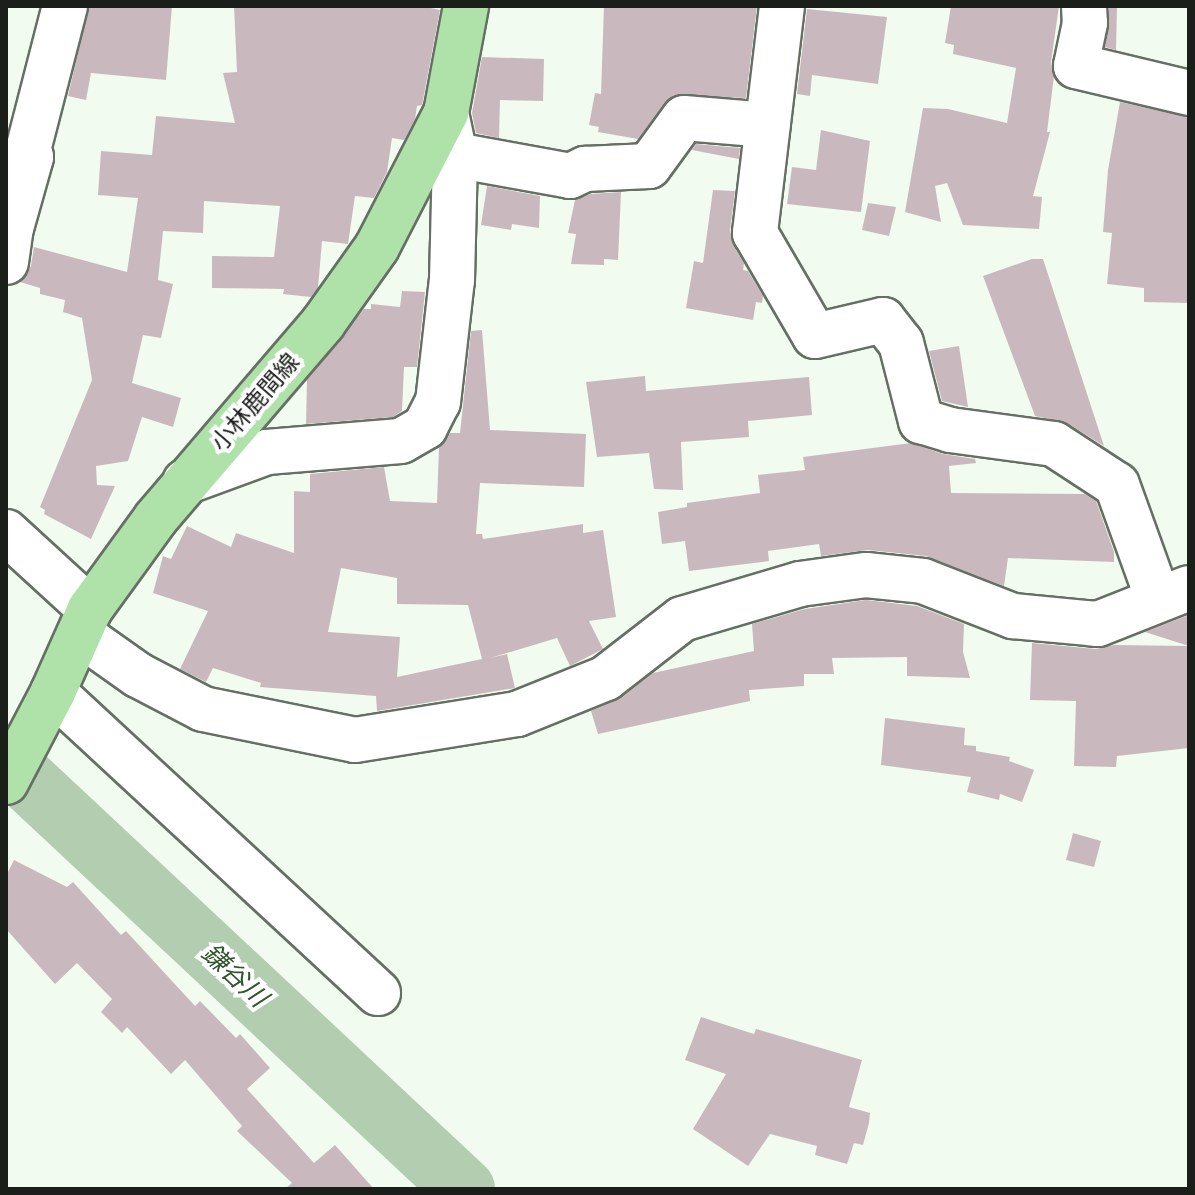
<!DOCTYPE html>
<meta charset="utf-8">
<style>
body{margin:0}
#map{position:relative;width:1195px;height:1195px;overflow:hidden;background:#f1fbef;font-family:"PT Sans Narrow","Noto Sans JP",sans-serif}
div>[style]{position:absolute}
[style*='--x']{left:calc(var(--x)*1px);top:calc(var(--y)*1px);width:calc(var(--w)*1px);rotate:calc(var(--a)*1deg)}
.river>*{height:62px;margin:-31px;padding:0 31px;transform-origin:31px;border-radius:31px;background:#b2cdaf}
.building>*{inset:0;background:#c9b9bf}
.roads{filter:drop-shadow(2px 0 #666f65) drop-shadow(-2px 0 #666f65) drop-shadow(0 2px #666f65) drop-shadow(0 -2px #666f65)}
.minor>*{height:44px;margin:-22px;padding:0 22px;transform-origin:22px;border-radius:22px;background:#fff}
.major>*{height:44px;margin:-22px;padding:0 22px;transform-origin:22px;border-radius:22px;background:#afe2a9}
span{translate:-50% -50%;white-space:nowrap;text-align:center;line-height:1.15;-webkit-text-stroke:8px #fff;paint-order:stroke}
.street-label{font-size:24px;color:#1b1f1a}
.water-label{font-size:26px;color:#31562d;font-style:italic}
.frame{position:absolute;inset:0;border:8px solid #1b1f1a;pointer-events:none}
</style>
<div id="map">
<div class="river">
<div style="--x:6;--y:761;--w:627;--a:43.06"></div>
</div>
<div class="building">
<div style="clip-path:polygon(89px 6px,172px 6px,166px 80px,91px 73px,86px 100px,68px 96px)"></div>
<div style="clip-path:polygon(234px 6px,422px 6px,440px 10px,422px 105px,417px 106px,415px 119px,404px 140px,392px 138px,387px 172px,374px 198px,355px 196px,348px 244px,322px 241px,318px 288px,311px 297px,283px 294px,284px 289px,212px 288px,212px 256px,274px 257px,280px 206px,204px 201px,203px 233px,163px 231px,158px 280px,173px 284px,161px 338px,143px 335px,132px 383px,181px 398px,173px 427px,142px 417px,128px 461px,96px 466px,97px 485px,115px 486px,91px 539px,44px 514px,45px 510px,40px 507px,92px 380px,82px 318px,63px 312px,65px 300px,40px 294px,40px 288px,20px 282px,31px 266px,34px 247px,127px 272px,138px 198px,98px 195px,101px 151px,152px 155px,156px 116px,235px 123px,223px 73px,237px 72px)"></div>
<div style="clip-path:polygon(604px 6px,757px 6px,746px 98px,674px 95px,664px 103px,638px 139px,598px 132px,599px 127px,589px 125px,595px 93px,601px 94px)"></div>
<div style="clip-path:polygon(951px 6px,1059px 6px,1051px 62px,1054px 76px,1047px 132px,1050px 132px,1033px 196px,1042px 197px,1039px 229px,963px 225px,947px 183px,935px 186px,941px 222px,905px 212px,923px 108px,948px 109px,1007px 123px,1016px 68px,953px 54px,954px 45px,945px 43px)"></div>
<div style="clip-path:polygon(1109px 6px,1117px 6px,1116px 50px,1105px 47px)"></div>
<div style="clip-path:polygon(807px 9px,887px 17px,878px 84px,812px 75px,810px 96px,797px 94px)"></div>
<div style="clip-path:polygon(482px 57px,544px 59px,543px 101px,500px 100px,499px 138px,476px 133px,472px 113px)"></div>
<div style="clip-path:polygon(1120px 102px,1189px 117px,1189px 303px,1144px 302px,1144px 288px,1107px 284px,1112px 233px,1103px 232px,1108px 170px)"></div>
<div style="clip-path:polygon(821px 130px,870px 141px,861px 212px,787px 204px,792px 167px,816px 170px)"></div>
<div style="clip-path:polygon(696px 144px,740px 148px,739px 159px,692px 150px)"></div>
<div style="clip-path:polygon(487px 186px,540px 196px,539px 228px,512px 224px,511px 230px,481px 225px)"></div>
<div style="clip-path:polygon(713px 190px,735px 191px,730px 230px,733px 245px,744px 263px,743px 270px,748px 271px,763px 296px,762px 303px,756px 302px,753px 320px,686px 308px,694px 261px,703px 263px)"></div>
<div style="clip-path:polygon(621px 192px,618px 260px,604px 259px,604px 265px,571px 264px,576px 234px,568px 233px,575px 200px,591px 194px)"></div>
<div style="clip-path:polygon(868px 203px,896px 207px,889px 236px,862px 230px)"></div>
<div style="clip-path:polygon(1032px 259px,1043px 259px,1104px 446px,1067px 423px,1035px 416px,983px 276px)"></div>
<div style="clip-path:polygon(402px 291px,425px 292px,417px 367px,404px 367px,402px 411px,393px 417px,306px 424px,307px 380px,364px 309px,371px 309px,371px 304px,400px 307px)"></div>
<div style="clip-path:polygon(evenodd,482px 330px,490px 430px,586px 434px,584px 487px,480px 483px,476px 534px,482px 534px,483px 539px,583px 524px,583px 533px,603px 530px,616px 617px,589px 621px,603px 649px,570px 666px,557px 638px,490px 658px,507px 654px,515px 688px,377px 711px,376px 696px,260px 687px,261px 683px,213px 668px,206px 682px,180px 669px,208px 611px,153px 593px,163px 556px,171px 559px,187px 526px,231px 547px,236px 533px,294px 553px,294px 491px,310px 492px,310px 474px,384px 467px,390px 501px,437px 503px,439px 447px,450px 433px,460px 433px,471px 331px,482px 330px,341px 568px,397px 578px,397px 604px,468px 605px,482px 659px,397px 677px,400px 637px,328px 632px,341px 568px)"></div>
<div style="clip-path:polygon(959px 346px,968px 407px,942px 401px,929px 351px)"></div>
<div style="clip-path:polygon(645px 376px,646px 391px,809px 377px,812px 415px,748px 421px,749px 437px,681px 442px,683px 490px,654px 489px,649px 453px,597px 457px,586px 382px)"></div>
<div style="clip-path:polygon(911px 443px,943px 454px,975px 459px,976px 463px,949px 466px,951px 493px,1085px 494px,1096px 501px,1114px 552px,1114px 562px,1008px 558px,1004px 586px,926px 556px,868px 550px,821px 556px,819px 544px,768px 551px,769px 561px,689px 571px,685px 541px,662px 544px,658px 512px,687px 507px,687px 503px,760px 493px,758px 475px,805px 470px,803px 457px)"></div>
<div style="clip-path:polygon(866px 600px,917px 606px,964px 624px,963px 652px,970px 678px,907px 676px,907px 657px,832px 658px,834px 674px,804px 674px,804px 686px,749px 690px,750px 701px,598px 734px,591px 711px,621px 698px,653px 673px,754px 651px,752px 624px,805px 609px)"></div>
<div style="clip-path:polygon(1189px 615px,1189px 646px,1145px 632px)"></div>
<div style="clip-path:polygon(1032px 643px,1096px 649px,1114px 645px,1189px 646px,1189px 748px,1117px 756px,1116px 767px,1074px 766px,1076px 701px,1030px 700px)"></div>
<div style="clip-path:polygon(885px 718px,965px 728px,964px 745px,976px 746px,976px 751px,1010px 757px,1009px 761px,1034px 770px,1022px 802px,1000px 794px,999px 800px,967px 792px,971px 777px,881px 765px)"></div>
<div style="clip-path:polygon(1073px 833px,1101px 841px,1094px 867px,1066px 860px)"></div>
<div style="clip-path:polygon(14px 860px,67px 887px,73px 882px,121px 935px,126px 931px,195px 1006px,200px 1001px,236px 1038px,240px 1034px,270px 1068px,247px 1089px,314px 1163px,335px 1145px,374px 1189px,285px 1189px,292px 1183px,237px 1131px,242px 1126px,185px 1060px,171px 1074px,127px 1027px,122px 1033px,101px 1012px,112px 999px,77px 963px,55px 984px,6px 929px,6px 876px)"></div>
<div style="clip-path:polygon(701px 1017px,754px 1034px,756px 1029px,862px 1060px,849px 1107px,870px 1113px,869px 1123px,863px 1145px,854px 1143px,847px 1164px,815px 1155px,817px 1146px,770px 1134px,748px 1166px,693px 1129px,726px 1074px,685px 1060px)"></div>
</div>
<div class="roads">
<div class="minor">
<div style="--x:782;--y:6;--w:229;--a:96.8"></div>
<div style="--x:755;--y:233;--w:119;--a:59.8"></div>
<div style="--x:815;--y:336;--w:70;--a:-13.2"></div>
<div style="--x:883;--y:320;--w:29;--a:52"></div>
<div style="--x:901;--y:343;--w:81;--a:75.6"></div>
<div style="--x:921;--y:421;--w:30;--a:17"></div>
<div style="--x:950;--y:430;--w:105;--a:7.7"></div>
<div style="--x:1054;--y:444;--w:75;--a:33.1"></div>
<div style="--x:1117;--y:485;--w:121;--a:70.2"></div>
<div style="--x:1084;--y:6;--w:17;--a:87"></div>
<div style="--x:1085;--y:23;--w:44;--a:101.8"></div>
<div style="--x:1076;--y:66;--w:116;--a:13.4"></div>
<div style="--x:455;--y:155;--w:117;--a:10.3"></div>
<div style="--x:570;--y:176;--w:17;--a:-25"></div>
<div style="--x:585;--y:169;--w:64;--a:-2.7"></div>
<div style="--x:649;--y:166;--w:59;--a:-53.9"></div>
<div style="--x:684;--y:118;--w:84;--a:4.8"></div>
<div style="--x:6;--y:262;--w:34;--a:-82"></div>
<div style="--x:11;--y:228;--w:74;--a:-74.3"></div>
<div style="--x:31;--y:157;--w:8;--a:-113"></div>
<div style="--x:28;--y:150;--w:149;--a:-75.6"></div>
<div style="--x:185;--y:482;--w:87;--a:-20.1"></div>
<div style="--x:267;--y:452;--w:134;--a:-4.7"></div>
<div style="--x:401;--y:441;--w:28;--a:-30"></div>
<div style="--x:425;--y:427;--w:28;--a:-63"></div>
<div style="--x:438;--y:402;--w:123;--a:-83.5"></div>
<div style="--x:452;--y:280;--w:125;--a:-88.6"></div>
<div style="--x:455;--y:155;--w:43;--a:-102.1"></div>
<div style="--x:6;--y:532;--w:114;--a:42.5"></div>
<div style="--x:80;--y:634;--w:71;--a:35.3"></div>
<div style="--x:138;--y:675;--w:73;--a:27.6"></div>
<div style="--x:203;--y:709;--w:155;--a:11.5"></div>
<div style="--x:355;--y:740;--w:164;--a:-9.1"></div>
<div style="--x:517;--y:714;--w:96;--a:-22"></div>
<div style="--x:606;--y:678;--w:96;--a:-37.8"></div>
<div style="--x:682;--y:619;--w:123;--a:-16.5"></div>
<div style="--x:800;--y:584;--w:67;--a:-7.8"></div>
<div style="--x:866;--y:575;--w:57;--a:6"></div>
<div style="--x:923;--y:581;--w:97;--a:21.3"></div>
<div style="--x:1013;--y:616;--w:85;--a:5.4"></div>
<div style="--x:1098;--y:624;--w:98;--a:-21.6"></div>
<div style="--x:53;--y:692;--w:443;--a:42.8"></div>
</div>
<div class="major">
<div style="--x:6;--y:782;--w:102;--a:-62.4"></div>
<div style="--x:53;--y:692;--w:91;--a:-66"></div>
<div style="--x:90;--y:609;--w:112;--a:-54"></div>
<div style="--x:156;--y:518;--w:257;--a:-49.4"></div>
<div style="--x:323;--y:323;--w:93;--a:-54.6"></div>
<div style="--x:377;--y:247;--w:151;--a:-62.8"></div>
<div style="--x:446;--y:113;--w:109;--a:-79.4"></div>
</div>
</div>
<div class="street-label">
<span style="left:255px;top:402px;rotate:-49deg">小林鹿間線</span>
</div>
<div class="water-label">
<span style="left:235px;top:975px;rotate:43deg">鎌谷川</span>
</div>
<div class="frame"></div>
</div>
